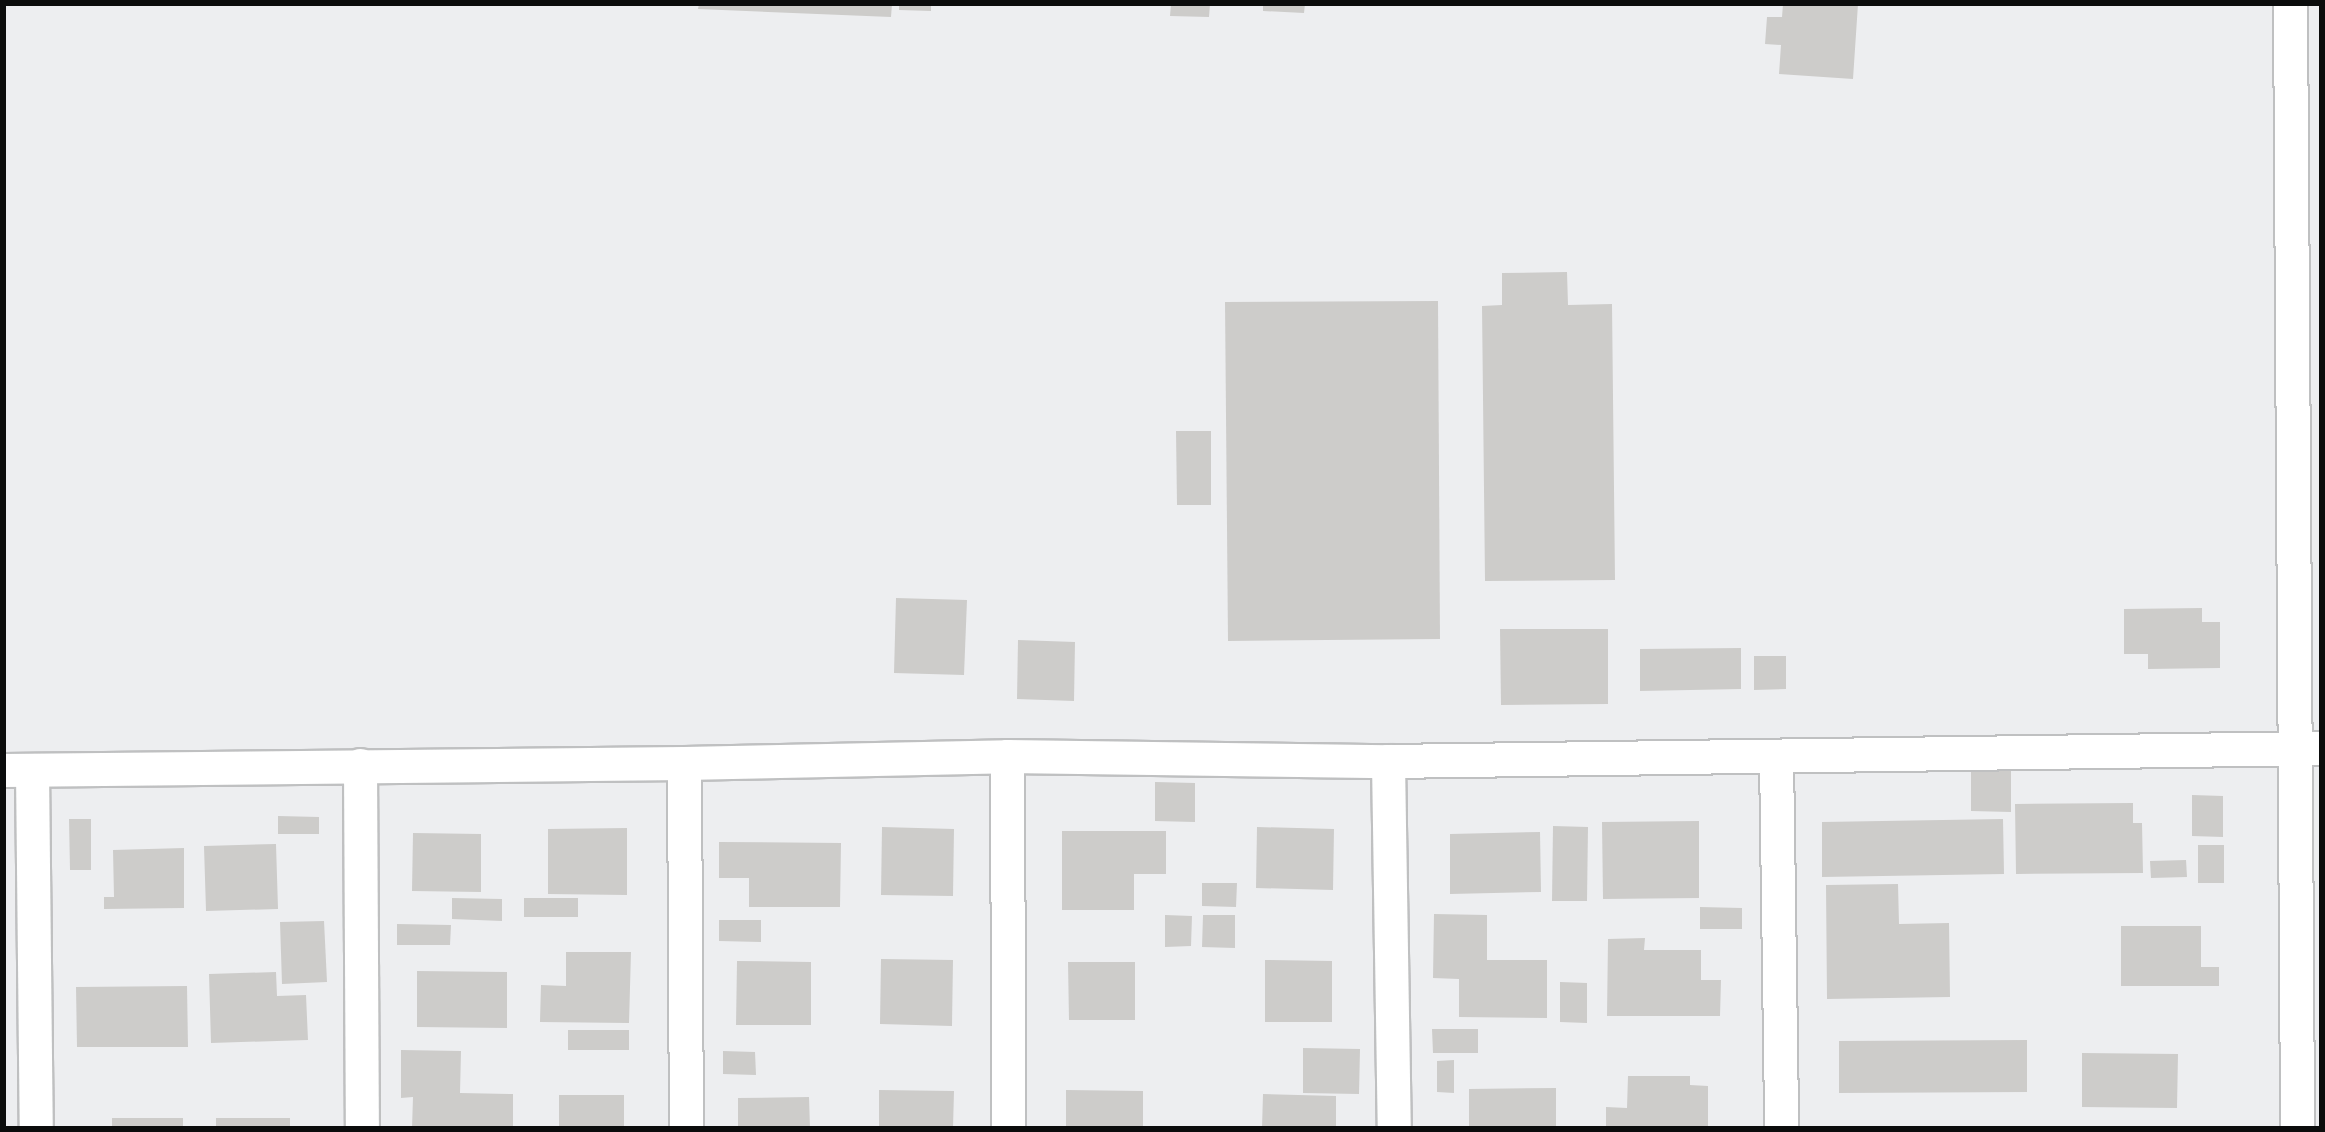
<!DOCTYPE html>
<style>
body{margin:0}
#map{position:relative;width:2325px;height:1132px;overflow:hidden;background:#edeef0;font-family:Arial,sans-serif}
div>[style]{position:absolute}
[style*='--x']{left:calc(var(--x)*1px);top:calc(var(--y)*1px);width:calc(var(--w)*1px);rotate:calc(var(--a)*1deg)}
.building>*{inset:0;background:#cdccca}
.roads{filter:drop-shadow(2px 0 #bfc0c1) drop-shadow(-2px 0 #bfc0c1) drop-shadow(0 2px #bfc0c1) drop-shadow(0 -2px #bfc0c1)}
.minor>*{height:33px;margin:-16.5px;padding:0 16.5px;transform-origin:16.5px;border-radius:16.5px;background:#fff}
span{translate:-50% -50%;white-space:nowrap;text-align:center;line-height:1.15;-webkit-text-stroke:4.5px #edeef0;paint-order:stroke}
.frame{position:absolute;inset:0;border:6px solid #0b0c0c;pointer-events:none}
</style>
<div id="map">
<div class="building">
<div style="clip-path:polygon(699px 4px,892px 4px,891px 17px,698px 9px)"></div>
<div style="clip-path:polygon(899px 4px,931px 4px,931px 11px,899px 10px)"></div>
<div style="clip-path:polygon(1171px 4px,1210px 4px,1209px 17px,1170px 16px)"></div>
<div style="clip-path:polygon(1263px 4px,1305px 4px,1304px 13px,1263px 11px)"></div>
<div style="clip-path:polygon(1783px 4px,1858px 4px,1853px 79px,1779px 74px,1781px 45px,1765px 44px,1767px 17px,1782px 17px)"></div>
<div style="clip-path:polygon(1567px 272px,1568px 305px,1612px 304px,1615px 580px,1485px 581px,1482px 306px,1502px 305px,1502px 273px)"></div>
<div style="clip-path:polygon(1438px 301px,1440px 639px,1228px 641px,1225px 302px)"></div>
<div style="clip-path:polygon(1176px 431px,1211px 431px,1211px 505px,1177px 505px)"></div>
<div style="clip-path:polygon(896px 598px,967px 600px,964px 675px,894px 673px)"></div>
<div style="clip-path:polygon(2202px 608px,2202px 622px,2220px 622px,2220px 668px,2148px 669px,2148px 654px,2124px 654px,2124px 609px)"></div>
<div style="clip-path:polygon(1500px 629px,1608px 629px,1608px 704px,1501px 705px)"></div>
<div style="clip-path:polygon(1018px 640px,1075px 642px,1074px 701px,1017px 699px)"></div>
<div style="clip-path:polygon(1741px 648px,1741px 689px,1640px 691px,1640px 649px)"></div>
<div style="clip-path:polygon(1754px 656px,1786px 656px,1786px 689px,1754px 690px)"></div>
<div style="clip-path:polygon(1971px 769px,2011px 770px,2011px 812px,1971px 811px)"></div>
<div style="clip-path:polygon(1155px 782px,1195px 783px,1195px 822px,1155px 821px)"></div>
<div style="clip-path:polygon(2192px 795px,2223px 796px,2223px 837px,2192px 836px)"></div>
<div style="clip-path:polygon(2133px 803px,2133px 823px,2142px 823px,2143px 873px,2016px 874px,2015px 804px)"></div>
<div style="clip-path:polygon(278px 816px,319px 817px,319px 834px,278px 834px)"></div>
<div style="clip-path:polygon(69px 819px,91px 819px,91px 870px,70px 870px)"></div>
<div style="clip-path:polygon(2003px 819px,2004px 874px,1822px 877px,1822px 822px)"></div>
<div style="clip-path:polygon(1699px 821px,1699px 898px,1603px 899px,1602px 822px)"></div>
<div style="clip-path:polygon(1553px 826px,1588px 827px,1587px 901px,1552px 901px)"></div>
<div style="clip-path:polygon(882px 827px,954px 829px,953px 896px,881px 895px)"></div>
<div style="clip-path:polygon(1257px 827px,1334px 829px,1333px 890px,1256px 888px)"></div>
<div style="clip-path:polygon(627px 828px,627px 895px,548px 894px,548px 829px)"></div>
<div style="clip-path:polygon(1062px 831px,1166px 831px,1166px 874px,1134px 874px,1134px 910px,1062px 910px)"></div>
<div style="clip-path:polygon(1540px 832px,1541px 892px,1450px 894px,1450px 834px)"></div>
<div style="clip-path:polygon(413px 833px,481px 834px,481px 892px,412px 891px)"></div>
<div style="clip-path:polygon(719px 842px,841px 843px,840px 907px,749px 907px,749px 878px,719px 878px)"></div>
<div style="clip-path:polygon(276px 844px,278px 909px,206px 911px,204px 846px)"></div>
<div style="clip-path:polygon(2198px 845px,2224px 845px,2224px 883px,2198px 883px)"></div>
<div style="clip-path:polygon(184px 848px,184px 908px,104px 909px,104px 897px,114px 897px,113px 850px)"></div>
<div style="clip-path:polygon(2186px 860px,2187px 877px,2151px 878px,2150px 861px)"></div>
<div style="clip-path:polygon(1202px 883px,1237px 883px,1236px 907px,1202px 906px)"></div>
<div style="clip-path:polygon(1898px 884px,1899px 924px,1949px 923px,1950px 997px,1827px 999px,1826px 885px)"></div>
<div style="clip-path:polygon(452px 898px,502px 899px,502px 921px,452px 919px)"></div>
<div style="clip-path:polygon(524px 898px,578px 898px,578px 917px,524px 917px)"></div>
<div style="clip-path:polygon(1700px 907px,1742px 908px,1742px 929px,1700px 929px)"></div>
<div style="clip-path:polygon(1434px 914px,1487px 915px,1487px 960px,1547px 960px,1547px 1018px,1459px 1017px,1459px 979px,1433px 978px)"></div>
<div style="clip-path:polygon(1165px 915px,1192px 916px,1191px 946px,1165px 947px)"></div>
<div style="clip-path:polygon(1203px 915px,1235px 915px,1235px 948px,1202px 947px)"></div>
<div style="clip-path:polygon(719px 920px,761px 920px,761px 942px,719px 941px)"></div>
<div style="clip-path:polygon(324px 921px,327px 982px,282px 984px,280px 922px)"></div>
<div style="clip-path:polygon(397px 924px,451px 925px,450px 945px,397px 945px)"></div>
<div style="clip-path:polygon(2121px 926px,2201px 926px,2201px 967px,2219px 967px,2219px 986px,2121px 986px)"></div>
<div style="clip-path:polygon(1645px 938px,1644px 950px,1701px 950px,1701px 980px,1721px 980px,1720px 1016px,1607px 1016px,1608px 939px)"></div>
<div style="clip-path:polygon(566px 952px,631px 952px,629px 1023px,540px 1022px,541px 985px,566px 986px)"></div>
<div style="clip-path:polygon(881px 959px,953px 960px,952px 1026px,880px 1024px)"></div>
<div style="clip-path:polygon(1265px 960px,1332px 961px,1332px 1022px,1265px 1022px)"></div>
<div style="clip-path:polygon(737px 961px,811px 962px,811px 1025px,736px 1025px)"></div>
<div style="clip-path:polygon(1068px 962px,1135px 962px,1135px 1020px,1069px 1020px)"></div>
<div style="clip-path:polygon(417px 971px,507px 972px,507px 1028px,417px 1027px)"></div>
<div style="clip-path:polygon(276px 972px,277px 996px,306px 995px,308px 1040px,211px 1043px,209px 974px)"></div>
<div style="clip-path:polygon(1560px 982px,1587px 983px,1587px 1023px,1560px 1022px)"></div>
<div style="clip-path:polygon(187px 986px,188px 1047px,77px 1047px,76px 987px)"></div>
<div style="clip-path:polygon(1432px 1029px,1478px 1029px,1478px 1053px,1433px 1053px)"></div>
<div style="clip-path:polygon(568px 1030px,629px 1030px,629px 1050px,568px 1050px)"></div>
<div style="clip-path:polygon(2027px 1040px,2027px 1092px,1839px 1093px,1839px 1041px)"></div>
<div style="clip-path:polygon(1303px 1048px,1360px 1049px,1359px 1094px,1303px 1093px)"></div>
<div style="clip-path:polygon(401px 1050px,461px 1051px,460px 1093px,513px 1094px,513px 1128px,412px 1128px,413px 1097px,401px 1098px)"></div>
<div style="clip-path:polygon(723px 1051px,755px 1052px,756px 1075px,723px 1074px)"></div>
<div style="clip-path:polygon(2082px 1053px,2178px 1054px,2177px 1108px,2082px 1107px)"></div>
<div style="clip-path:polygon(1454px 1060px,1454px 1093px,1437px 1092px,1437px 1061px)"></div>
<div style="clip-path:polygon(1628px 1076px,1690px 1076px,1690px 1085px,1708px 1086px,1708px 1128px,1606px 1128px,1606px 1107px,1627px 1108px)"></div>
<div style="clip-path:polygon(1556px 1088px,1556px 1128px,1469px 1128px,1469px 1089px)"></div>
<div style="clip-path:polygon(879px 1090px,954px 1091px,953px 1128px,879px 1128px)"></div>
<div style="clip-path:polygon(1066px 1090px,1143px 1091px,1143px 1128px,1066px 1128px)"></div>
<div style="clip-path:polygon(1263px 1094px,1336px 1096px,1336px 1128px,1262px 1128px)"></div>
<div style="clip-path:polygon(559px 1095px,624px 1095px,624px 1128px,559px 1128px)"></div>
<div style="clip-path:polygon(809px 1097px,810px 1128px,738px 1128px,738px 1098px)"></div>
<div style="clip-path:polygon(112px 1118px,183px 1118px,183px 1128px,112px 1128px)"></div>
<div style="clip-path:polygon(216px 1118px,290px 1118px,290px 1128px,216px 1128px)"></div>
</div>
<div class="roads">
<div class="minor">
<div style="--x:2290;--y:4;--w:1124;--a:89.64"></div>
<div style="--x:1007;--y:756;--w:372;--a:89.8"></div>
<div style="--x:1776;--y:756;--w:372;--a:89.2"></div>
<div style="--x:1388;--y:761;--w:367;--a:89.1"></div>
<div style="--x:684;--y:763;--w:365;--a:89.7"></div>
<div style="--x:360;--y:765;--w:363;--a:89.7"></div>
<div style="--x:4;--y:770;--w:680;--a:-0.59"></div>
<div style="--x:684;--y:763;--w:323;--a:-1.2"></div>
<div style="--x:1007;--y:756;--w:381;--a:0.8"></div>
<div style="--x:1388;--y:761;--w:932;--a:-0.8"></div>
<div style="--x:32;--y:770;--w:358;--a:89.4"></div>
</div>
</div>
<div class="frame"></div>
</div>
